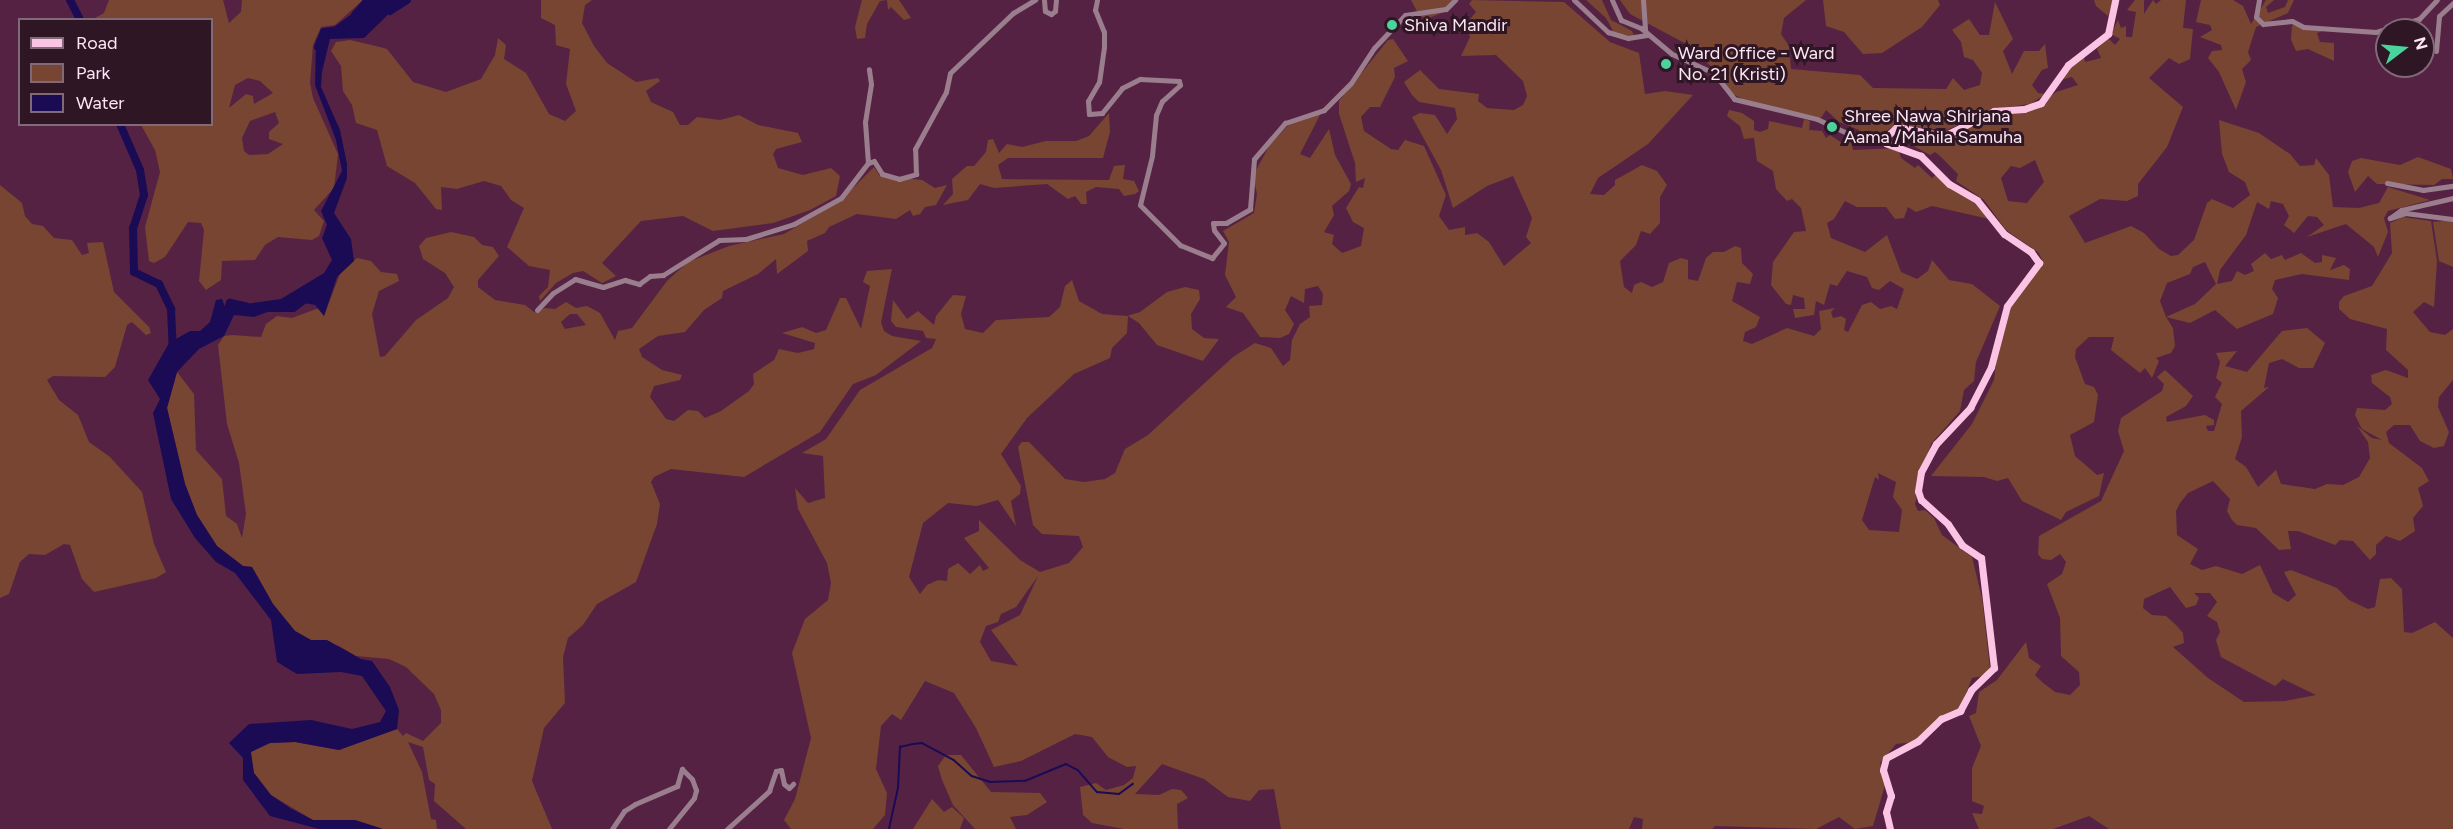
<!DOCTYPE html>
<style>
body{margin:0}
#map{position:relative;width:2453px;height:829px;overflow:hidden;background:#562244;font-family:Figtree,sans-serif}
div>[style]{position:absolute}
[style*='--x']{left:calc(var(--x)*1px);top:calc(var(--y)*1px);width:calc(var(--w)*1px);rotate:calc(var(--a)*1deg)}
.green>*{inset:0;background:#774531}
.water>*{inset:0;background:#1b0b55}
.stream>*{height:1.5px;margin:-0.75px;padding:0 0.75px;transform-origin:0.75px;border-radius:0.75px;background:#1b0b55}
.river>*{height:8px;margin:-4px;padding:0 4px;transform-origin:4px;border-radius:4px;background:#1b0b55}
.minor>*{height:5px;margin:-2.5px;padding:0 2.5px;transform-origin:2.5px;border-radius:2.5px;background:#9a7e8e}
.major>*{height:7px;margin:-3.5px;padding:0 3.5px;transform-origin:3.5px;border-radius:3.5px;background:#fbc3e4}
.dots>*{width:16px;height:16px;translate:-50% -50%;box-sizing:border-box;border:3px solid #2e1625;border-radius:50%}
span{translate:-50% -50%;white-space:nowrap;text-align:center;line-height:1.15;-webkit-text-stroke:6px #2e1625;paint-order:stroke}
.poi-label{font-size:18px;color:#fbe7f3}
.left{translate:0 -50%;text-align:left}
.legend{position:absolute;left:18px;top:18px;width:195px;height:108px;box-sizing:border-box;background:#2e1625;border:2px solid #806a77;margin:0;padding:8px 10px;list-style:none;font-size:18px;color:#fbe7f3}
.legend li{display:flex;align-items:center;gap:12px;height:30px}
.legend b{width:30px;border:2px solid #806a77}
.north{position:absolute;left:2375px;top:18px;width:60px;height:60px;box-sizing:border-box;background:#2e1625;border:2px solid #806a77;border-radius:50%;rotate:74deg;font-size:16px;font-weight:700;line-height:24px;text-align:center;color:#fbe7f3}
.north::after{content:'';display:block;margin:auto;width:21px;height:27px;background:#4ad49c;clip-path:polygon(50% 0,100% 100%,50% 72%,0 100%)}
</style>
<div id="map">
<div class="green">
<div style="clip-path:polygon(evenodd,109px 0,223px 0,229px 23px,241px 12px,242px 0,363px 0,335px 25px,321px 27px,313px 45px,310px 83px,313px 98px,338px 154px,334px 188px,314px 210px,324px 221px,319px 236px,312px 240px,278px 237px,265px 245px,255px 260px,222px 261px,221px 280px,206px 290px,199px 281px,204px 230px,201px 223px,188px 222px,165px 257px,154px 263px,149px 261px,145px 227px,160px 172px,155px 150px,141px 125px,212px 124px,212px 20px,93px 19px,104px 13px,109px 0,248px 78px,260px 81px,273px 93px,254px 104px,253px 96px,246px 94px,229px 108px,235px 85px,248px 78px,109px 0,275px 112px,279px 123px,269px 132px,269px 139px,283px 144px,268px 154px,249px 155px,244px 151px,242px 138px,250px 121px,275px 112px)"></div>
<div style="clip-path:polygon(541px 0,592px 0,585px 5px,582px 23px,594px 46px,607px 63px,636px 82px,658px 78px,660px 81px,646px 91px,651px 102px,673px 112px,680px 125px,688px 125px,697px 117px,720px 120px,739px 115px,758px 125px,798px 133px,802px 142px,776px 149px,773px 154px,778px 168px,803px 175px,831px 168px,840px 176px,836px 196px,810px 210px,773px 223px,713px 231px,683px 216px,641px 221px,602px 263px,616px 276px,602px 283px,583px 271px,573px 273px,556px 283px,540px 301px,539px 296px,548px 287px,550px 270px,529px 266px,507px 247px,524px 208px,511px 200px,501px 186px,484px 181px,457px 189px,441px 187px,442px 210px,436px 209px,415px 183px,387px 166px,377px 130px,356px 123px,352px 105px,343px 91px,341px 66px,331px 51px,336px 42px,350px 40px,380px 47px,387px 49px,413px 82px,446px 92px,481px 79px,495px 55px,498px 38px,506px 45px,504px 59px,526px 73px,549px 114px,565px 121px,576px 111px,566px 84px,570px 49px,556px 45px,555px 25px,541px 18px)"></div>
<div style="clip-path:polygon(862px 0,899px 0,911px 18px,904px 20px,891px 7px,888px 10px,887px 0,880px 1px,867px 24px,865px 38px,857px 39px,855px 27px)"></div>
<div style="clip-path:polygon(1411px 0,1456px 0,1447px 11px,1426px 19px,1419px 15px)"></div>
<div style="clip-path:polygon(evenodd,1472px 0,1564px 2px,1610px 42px,1639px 53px,1645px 94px,1665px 91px,1693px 95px,1648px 144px,1598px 178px,1590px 194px,1604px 195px,1615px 185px,1615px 180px,1642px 165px,1657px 171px,1667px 185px,1660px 197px,1660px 223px,1650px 234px,1641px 231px,1636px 245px,1620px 261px,1624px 287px,1632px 293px,1634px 285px,1641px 282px,1652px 287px,1663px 282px,1669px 263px,1681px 258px,1688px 260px,1688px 279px,1698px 281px,1706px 258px,1713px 252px,1724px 252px,1735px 246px,1741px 248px,1742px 263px,1753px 274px,1750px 284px,1737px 282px,1732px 301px,1760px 317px,1756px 327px,1745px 332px,1743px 341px,1752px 344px,1787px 328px,1814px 336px,1821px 329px,1819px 311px,1835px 308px,1831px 312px,1833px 318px,1841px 316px,1846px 319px,1844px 330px,1848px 332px,1862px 305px,1871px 302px,1880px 309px,1891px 306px,1897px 309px,1904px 289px,1890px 281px,1879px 290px,1872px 288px,1867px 277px,1847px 271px,1837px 286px,1830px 284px,1824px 305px,1816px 301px,1814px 315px,1795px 318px,1793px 309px,1805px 309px,1804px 298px,1793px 295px,1791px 305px,1786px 304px,1771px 285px,1773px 262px,1794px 232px,1806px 231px,1801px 208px,1792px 199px,1787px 201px,1776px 189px,1773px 171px,1757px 161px,1754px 138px,1744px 139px,1740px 126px,1727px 116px,1729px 110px,1742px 113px,1754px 121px,1754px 130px,1760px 132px,1768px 129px,1769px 121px,1802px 128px,1804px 119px,1810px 121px,1809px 130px,1822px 131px,1826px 138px,1830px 135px,1842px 143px,1846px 136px,1851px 140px,1853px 150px,1898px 148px,1901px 158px,1915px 168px,1918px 165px,1932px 178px,1936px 175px,1969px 197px,1989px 219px,1932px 206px,1916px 212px,1908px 207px,1904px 218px,1895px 219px,1886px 207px,1857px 207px,1845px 201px,1834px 219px,1827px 223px,1831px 238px,1865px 252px,1887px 235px,1901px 272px,1917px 279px,1928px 271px,1932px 260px,1949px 280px,1972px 284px,2000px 306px,1976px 362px,1974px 381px,1964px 390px,1960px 411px,1931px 444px,1915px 504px,1918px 511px,1925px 510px,1934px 518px,1942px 535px,1972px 557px,1982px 598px,1990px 668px,1983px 676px,1972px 678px,1960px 709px,1915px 742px,1896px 744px,1880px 763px,1886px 782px,1873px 826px,1855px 829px,1839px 817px,1816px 829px,1715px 826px,1712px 829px,1642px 829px,1643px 819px,1634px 817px,1629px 829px,1281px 829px,1274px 789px,1259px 790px,1250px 801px,1228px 797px,1204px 779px,1162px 764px,1135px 794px,1159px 795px,1172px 789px,1181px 790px,1188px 798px,1177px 804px,1178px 829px,1124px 829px,1092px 823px,1083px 815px,1080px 787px,1096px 783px,1106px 790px,1124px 785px,1133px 778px,1136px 766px,1127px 767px,1108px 757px,1092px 737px,1075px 734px,1021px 761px,994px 767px,976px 728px,954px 693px,925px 681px,901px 720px,892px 714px,881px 726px,876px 769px,887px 793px,885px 815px,873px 829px,791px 829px,784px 820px,795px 799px,811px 738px,792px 653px,805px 619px,828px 600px,831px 583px,827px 563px,798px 509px,795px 488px,808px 503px,825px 498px,823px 456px,802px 453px,826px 439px,860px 390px,932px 348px,936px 339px,926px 338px,923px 331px,896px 327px,891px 321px,893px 300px,907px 319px,918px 311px,934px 325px,936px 316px,953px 295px,966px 296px,961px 314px,965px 329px,983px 333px,996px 320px,1049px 317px,1060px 307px,1065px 286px,1072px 280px,1079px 301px,1102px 314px,1127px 316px,1140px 312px,1167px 292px,1185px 287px,1199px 290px,1200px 299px,1191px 314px,1192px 329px,1204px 338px,1219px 339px,1203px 361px,1157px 345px,1139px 323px,1128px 316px,1127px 333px,1112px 348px,1110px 358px,1074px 374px,1027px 418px,1001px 454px,1021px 486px,1020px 494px,1011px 501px,1016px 526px,998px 500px,977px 506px,948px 503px,923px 523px,909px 577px,920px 594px,927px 585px,938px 580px,947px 581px,948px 569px,958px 563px,970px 574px,980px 565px,983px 571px,989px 568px,964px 538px,979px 531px,979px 520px,1020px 560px,1040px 572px,1069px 563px,1083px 547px,1079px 536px,1042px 534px,1033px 525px,1018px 447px,1022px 442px,1029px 442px,1065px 479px,1084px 482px,1105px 479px,1115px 473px,1125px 449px,1148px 435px,1233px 357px,1255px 343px,1271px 348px,1283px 366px,1290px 360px,1292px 340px,1300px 324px,1310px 317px,1309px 306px,1322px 305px,1323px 294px,1318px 286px,1305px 289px,1304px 303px,1291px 296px,1285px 310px,1294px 324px,1289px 334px,1280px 338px,1260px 337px,1243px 313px,1226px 307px,1236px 297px,1225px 275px,1229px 242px,1223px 231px,1254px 213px,1257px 194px,1253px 176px,1269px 146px,1292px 121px,1322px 111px,1300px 154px,1310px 158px,1329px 129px,1335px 155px,1351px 184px,1349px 191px,1332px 206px,1334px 215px,1324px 232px,1334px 235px,1332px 244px,1342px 253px,1361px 246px,1364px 228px,1353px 222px,1346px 208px,1359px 187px,1363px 188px,1365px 178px,1356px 182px,1355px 163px,1339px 114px,1339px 101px,1388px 40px,1393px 39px,1408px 61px,1394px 68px,1395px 77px,1380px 107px,1370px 107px,1361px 117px,1364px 131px,1391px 149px,1398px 150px,1405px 140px,1424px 146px,1446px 195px,1439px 216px,1449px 230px,1465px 227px,1465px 235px,1477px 233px,1489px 242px,1504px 266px,1531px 243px,1526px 237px,1532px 218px,1513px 176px,1487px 186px,1453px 208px,1441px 170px,1412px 117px,1420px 113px,1435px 115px,1447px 134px,1457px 119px,1455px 108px,1419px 102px,1412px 95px,1404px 82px,1420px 70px,1439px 89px,1479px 94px,1478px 101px,1487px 108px,1514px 110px,1523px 105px,1527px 96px,1523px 81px,1496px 55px,1461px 56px,1470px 37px,1466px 24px,1476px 12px,1469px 4px,1472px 0,1878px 473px,1896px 482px,1893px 497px,1902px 510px,1899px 532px,1869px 530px,1862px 520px,1875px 477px,1879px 480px,1878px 473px,1472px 0,1038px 576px,1020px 615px,991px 630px,1018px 666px,991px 661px,980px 642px,986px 626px,998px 622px,1001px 614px,1016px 607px,1038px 576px)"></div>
<div style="clip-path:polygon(1586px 0,1602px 0,1611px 20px,1632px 31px,1635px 38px,1617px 38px,1606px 18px)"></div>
<div style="clip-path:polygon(1620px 0,1806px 0,1784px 18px,1781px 34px,1789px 46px,1791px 69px,1860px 75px,1873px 88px,1946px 89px,1953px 78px,1964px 90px,1980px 85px,1982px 73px,1973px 60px,1964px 57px,1961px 42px,1952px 30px,1969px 19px,1980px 35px,1989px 35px,1995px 2px,2013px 39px,2003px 51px,2012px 74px,2024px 51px,2039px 51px,2045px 44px,2048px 68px,2042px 70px,2032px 85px,2038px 93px,2046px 94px,2030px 104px,1992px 109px,1947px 130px,1895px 126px,1884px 132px,1883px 141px,1858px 135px,1859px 130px,1839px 122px,1826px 110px,1821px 118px,1748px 102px,1731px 93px,1723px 78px,1690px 46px,1630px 14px)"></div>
<div style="clip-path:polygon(1823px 0,1938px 0,1940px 5px,1922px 27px,1882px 53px,1863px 54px,1844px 32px,1826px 26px)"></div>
<div style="clip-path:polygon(2094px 0,2113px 0,2108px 16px,2096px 6px)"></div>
<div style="clip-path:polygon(evenodd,2135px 0,2144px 0,2144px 14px,2153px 0,2156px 4px,2161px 0,2186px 0,2183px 28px,2193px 29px,2190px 59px,2179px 64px,2169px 58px,2149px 78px,2183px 107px,2167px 147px,2138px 184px,2138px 196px,2127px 201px,2100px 199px,2069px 216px,2085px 243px,2131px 226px,2144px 233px,2159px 249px,2171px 256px,2178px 255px,2194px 240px,2207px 203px,2212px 199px,2233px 208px,2250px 195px,2245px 182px,2229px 172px,2222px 154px,2219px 120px,2259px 133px,2290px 154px,2300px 166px,2314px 165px,2316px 158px,2329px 175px,2333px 207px,2359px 208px,2379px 203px,2388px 187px,2430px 200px,2388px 211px,2384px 218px,2388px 232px,2378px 257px,2374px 247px,2346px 224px,2307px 237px,2324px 225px,2317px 217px,2308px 216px,2294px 233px,2284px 225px,2289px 216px,2283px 204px,2271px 201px,2269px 209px,2257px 202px,2246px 235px,2220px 270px,2217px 284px,2232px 281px,2237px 271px,2245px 275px,2254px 271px,2251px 264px,2265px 253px,2271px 259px,2282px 255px,2285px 260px,2301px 253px,2315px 263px,2322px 262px,2322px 255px,2336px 258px,2330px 270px,2344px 265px,2350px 269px,2349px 280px,2302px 274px,2275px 280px,2272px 289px,2278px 298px,2273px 314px,2237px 329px,2215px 310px,2190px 323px,2166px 317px,2173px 328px,2175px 346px,2171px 353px,2156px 358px,2159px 361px,2152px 378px,2145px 368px,2140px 373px,2111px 350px,2114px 337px,2089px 337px,2076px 349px,2075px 357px,2085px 384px,2094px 387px,2098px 395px,2094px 422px,2070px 435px,2075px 456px,2097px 475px,2104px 473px,2099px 496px,2066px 512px,2061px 520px,2022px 501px,2008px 478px,1997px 481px,1984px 477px,1931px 476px,1972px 424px,1994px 380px,1998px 346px,2010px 308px,2023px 283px,2043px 263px,2039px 253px,2006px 230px,1984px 200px,1956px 181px,1958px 174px,1939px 155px,1935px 152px,1930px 155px,1906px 142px,1903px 145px,1897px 142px,1907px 133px,1933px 140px,1949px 137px,1997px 114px,2033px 110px,2056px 92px,2078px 85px,2072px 77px,2059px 80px,2084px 55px,2085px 62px,2101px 58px,2097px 49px,2108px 38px,2115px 45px,2120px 39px,2111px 34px,2118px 20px,2121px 28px,2126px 26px,2126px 37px,2132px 37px,2136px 12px,2127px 10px,2135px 0,2035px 160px,2044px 182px,2027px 203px,2008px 201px,2001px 178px,2011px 166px,2020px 168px,2035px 160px,2135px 0,2205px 262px,2216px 284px,2195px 304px,2166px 317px,2160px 301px,2167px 283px,2190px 274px,2193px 267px,2205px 262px)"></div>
<div style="clip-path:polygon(2201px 0,2233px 0,2243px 6px,2251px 24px,2266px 0,2274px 0,2266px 7px,2268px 13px,2285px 7px,2288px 0,2294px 0,2288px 13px,2256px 27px,2248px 52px,2251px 60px,2242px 69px,2246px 82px,2236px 110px,2219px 72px,2208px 58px,2212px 51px,2222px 50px,2221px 45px,2200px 37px,2212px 30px,2210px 25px,2196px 22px)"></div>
<div style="clip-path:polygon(2292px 25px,2328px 29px,2317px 33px,2320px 42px,2334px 43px,2334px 61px,2308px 49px,2296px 51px,2291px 40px)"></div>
<div style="clip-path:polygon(1109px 113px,1110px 132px,1103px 158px,1008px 158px,998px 165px,1002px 179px,1109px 180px,1114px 166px,1125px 165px,1123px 179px,1134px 181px,1139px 191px,1135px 194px,1124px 196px,1119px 189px,1096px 187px,1086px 192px,1087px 204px,1081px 204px,1075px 196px,1068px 199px,1047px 184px,994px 188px,980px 184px,968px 200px,943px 205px,953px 194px,952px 179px,967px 166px,974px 166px,986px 152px,988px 140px,993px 139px,999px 153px,1007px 144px,1022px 147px,1046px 141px,1076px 141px,1089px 136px)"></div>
<div style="clip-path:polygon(2418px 157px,2451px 169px,2453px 179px,2442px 179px,2434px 185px,2377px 184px,2368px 176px,2355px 192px,2348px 172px,2352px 161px,2361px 158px,2400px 165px)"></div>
<div style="clip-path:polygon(evenodd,874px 167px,880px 176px,922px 180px,935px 188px,947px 185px,936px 205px,925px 207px,920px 214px,913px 216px,910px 210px,896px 219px,857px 214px,829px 227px,825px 233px,807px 241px,808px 251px,777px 274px,776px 259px,758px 274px,723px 291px,722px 298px,704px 310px,685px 332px,658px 336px,639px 349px,642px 357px,662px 370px,682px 375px,680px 380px,654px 386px,650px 397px,666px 419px,674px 421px,688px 410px,698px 411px,705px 418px,721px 411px,749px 391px,754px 384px,753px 374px,774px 360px,779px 349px,798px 353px,814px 349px,815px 343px,782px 333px,802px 327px,816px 333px,826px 330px,840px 298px,846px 298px,861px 329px,870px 286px,863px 282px,867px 271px,892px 269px,881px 322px,884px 331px,892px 336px,921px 341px,876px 375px,853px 384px,820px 432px,744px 477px,671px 469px,654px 477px,651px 482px,660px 504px,657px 524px,636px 582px,597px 604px,583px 625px,568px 638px,563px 657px,565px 703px,544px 728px,532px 781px,552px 829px,466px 829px,434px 801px,435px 784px,429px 780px,423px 747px,408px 742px,422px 772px,431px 819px,436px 820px,437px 829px,383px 829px,355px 820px,313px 820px,271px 795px,254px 773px,250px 752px,270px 743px,295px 742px,339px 750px,397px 729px,403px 736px,406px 733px,423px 741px,441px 723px,441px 710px,434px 694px,406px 667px,389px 659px,356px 656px,339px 646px,311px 640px,295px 631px,273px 604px,252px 567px,243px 566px,217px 546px,197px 515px,185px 484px,167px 408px,177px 372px,194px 394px,196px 450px,222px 479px,226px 516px,237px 524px,242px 538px,246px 514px,239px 463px,227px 424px,218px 345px,224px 336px,232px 335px,261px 337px,266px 324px,277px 316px,292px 318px,319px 308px,324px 316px,341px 271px,357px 258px,371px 261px,381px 272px,397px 274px,399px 281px,379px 291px,372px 314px,380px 357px,385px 356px,416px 320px,448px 298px,454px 287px,445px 273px,423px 259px,419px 246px,426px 238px,451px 232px,474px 237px,482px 245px,493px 247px,499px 256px,478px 280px,478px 287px,495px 300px,525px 305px,534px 312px,545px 308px,555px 309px,566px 302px,576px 308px,587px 306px,600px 313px,615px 340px,618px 331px,632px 328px,667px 281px,688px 262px,729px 246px,784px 234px,839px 202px,874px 167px,570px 314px,577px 314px,586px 325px,565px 329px,561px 322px,570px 314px)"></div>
<div style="clip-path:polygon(0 185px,22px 203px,25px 216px,32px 224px,43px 226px,54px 238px,72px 240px,82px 255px,89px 253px,87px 243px,103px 242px,114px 292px,149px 327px,151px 333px,146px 335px,132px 322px,127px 325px,115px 367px,105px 377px,53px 376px,47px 380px,59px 400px,78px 415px,89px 442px,110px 457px,142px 492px,154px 544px,166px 572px,156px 578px,94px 592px,82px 579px,70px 545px,64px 544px,45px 555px,29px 554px,20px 562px,9px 594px,0 598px)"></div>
<div style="clip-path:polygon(evenodd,2403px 217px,2431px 221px,2437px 261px,2434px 307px,2424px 302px,2413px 312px,2430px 332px,2445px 335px,2453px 329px,2453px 380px,2439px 397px,2438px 407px,2449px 432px,2444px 446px,2434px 448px,2420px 441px,2410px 425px,2394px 425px,2386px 432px,2389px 443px,2422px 468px,2429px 481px,2418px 488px,2423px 506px,2413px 518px,2415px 531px,2400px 541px,2386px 536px,2376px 545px,2376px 554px,2370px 560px,2353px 541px,2340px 540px,2335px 545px,2298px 531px,2288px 531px,2291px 549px,2279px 550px,2256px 528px,2237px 525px,2232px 520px,2227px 511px,2230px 499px,2213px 481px,2188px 493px,2180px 503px,2176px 511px,2177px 535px,2198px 549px,2190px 564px,2202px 570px,2216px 566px,2242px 574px,2260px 565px,2273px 593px,2288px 602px,2296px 595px,2284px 572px,2291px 570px,2337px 588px,2349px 600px,2368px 609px,2375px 607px,2380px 579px,2391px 578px,2402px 589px,2404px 632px,2412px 633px,2435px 622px,2453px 638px,2453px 829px,2109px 829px,2089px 816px,2053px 829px,1979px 829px,1972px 813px,1982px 814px,1984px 806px,1972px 801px,1972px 768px,1981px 746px,1969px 716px,1976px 713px,1979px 692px,1997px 680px,2026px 642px,2029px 658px,2041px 666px,2035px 675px,2042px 682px,2055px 692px,2070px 695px,2080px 685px,2079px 672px,2061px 656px,2060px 618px,2047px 584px,2062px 574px,2066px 562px,2060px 554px,2051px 560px,2042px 559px,2038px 554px,2039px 536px,2101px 501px,2124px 451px,2118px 431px,2121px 418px,2162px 391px,2164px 384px,2157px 377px,2165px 370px,2193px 396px,2186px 406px,2166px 417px,2167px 422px,2205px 415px,2214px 420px,2214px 425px,2206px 426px,2208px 431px,2214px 431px,2222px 404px,2215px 397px,2222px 383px,2216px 378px,2220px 362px,2216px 353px,2237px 351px,2225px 366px,2247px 372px,2282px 331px,2307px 328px,2325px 343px,2313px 368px,2299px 368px,2282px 359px,2269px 363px,2264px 388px,2269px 387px,2241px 411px,2242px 437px,2235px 459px,2246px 467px,2258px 487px,2276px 470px,2281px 484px,2315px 489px,2327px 484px,2343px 485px,2359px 477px,2370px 458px,2368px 442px,2357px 426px,2372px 438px,2382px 440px,2362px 429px,2355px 415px,2357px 408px,2385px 410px,2392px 404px,2390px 397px,2372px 383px,2371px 375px,2386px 370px,2408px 378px,2408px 370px,2386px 350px,2387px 329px,2350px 319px,2339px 309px,2339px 302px,2344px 296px,2372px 286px,2392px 253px,2390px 223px,2403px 217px,2170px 587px,2186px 608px,2196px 605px,2199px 598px,2194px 593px,2210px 593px,2217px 602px,2207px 616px,2217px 622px,2220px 632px,2216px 640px,2221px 657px,2275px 686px,2283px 679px,2316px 695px,2285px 701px,2244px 702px,2208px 678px,2173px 647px,2184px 643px,2183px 633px,2176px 625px,2166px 616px,2152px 615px,2143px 608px,2144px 599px,2170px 587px)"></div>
<div style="clip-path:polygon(2453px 220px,2453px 267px,2439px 261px,2433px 222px)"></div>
<div style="clip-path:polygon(946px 755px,961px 755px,991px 792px,1040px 793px,1047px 802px,1027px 815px,1010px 817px,1016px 829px,975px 829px,953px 805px,942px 780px,938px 766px)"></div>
<div style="clip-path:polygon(932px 799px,944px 812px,952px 807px,964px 818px,960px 829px,913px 829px)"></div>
</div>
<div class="water">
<div style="clip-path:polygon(371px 0,403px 0,364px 38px,330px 39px,322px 72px,321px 87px,340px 130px,347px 164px,347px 178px,334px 213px,351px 239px,354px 261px,337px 277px,324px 316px,315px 305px,304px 303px,289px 304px,254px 317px,234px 315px,224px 336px,199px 349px,177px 372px,167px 408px,185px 484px,197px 515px,217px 546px,243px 566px,252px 567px,273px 604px,295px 631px,311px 640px,327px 640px,361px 659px,372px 661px,390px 687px,399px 710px,397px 729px,339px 750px,295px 742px,270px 743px,251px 752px,254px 773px,271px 795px,290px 808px,313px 820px,355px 820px,383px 829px,319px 829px,270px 816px,243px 780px,243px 758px,229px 743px,249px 724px,311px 720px,352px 729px,380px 722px,386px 711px,362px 676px,341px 672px,297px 674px,277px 662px,271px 620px,235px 573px,216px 562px,195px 538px,171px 499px,153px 413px,160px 399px,148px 380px,169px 343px,190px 331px,200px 331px,210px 322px,216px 300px,222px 299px,225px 307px,281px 299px,324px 273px,332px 260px,322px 238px,327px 225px,321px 211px,342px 171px,336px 140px,315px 85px,316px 40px)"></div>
</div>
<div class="stream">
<div style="--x:889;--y:829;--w:42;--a:-77.6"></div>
<div style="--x:898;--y:788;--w:41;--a:-87.2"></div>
<div style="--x:900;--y:747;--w:13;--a:-13"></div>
<div style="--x:913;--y:744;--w:9;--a:-6"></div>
<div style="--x:922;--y:743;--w:36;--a:28"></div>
<div style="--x:954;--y:760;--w:24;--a:42"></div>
<div style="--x:972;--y:776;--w:19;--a:18"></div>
<div style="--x:990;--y:782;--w:35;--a:-2"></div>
<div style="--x:1025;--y:781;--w:44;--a:-22.5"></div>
<div style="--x:1066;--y:764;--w:13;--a:27"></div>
<div style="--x:1078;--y:770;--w:29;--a:49"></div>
<div style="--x:1097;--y:792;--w:22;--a:5"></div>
<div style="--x:1119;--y:794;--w:17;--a:-36"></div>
</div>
<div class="river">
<div style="--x:70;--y:0;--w:22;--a:63"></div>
<div style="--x:390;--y:11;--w:20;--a:-33"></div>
<div style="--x:355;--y:15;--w:20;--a:-49"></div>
<div style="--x:318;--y:47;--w:16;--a:-68"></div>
<div style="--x:324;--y:32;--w:16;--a:-7"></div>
<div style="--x:120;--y:124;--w:50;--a:66.5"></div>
<div style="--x:140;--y:170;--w:25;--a:81"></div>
<div style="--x:144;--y:195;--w:35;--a:108"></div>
<div style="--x:133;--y:228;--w:44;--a:88.7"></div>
<div style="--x:134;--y:272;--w:28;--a:26"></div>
<div style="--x:159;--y:284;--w:28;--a:64"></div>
<div style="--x:171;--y:309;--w:44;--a:87.4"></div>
<div style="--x:271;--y:308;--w:22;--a:0"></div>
<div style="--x:293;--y:308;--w:19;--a:-36"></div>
<div style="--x:226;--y:314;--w:12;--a:-70"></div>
<div style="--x:230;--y:303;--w:16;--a:11"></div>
</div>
<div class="minor">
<div style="--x:1044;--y:0;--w:11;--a:85"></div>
<div style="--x:1045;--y:11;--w:7;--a:27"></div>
<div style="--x:1051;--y:14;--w:5;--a:-37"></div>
<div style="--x:1055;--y:11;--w:11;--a:-85"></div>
<div style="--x:1097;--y:0;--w:10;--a:101"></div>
<div style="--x:1095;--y:10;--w:24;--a:68"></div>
<div style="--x:1104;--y:32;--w:15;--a:90"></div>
<div style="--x:1104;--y:47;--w:35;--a:98"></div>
<div style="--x:1099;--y:82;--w:22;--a:120"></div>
<div style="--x:1088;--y:101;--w:13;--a:86"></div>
<div style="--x:1089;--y:114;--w:13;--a:-4"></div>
<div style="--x:1102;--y:113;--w:32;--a:-51"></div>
<div style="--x:1122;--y:88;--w:20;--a:-27"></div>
<div style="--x:1140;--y:79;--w:39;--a:3"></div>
<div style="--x:1179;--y:81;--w:4;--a:76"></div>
<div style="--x:1180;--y:85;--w:24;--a:138"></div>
<div style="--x:1162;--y:101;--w:15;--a:113"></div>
<div style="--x:1156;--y:115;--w:41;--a:95.6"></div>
<div style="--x:1152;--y:156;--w:50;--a:103.8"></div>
<div style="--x:1140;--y:205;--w:57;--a:45"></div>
<div style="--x:1180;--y:245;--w:35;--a:22"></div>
<div style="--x:1212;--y:258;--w:19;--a:-51"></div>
<div style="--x:1224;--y:243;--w:16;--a:-128"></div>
<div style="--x:1214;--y:230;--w:7;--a:-98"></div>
<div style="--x:1213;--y:223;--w:13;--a:0"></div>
<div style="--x:1226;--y:223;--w:28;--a:-30"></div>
<div style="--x:1250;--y:209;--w:50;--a:-85.4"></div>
<div style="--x:1254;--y:159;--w:48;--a:-49.3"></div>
<div style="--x:1285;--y:123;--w:41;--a:-18.4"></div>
<div style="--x:1324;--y:110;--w:38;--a:-45"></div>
<div style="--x:1351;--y:83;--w:42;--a:-56.7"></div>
<div style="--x:1374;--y:48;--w:45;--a:-46.8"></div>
<div style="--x:1405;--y:15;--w:41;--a:-8.3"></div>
<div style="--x:1446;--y:9;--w:13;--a:-45"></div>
<div style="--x:1574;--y:0;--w:47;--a:43.3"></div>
<div style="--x:1608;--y:32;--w:21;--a:17"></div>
<div style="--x:1628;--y:38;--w:19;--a:-9"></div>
<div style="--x:1612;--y:0;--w:22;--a:66"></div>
<div style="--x:1621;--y:20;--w:22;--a:22"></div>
<div style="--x:1641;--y:28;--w:40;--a:40"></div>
<div style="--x:1672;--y:54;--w:46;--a:24.3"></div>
<div style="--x:1714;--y:73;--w:33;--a:52"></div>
<div style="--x:1734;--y:99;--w:85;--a:13.5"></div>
<div style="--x:1817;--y:119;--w:33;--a:25"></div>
<div style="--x:1847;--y:133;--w:39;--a:15"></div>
<div style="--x:1643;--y:0;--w:31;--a:86"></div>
<div style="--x:2259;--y:0;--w:17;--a:100"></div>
<div style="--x:2256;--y:17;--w:10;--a:45"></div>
<div style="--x:2263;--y:24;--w:29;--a:-6"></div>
<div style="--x:2292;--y:21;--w:13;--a:27"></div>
<div style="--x:2304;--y:27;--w:72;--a:4"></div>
<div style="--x:2376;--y:32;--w:45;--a:-16.8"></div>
<div style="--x:2419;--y:19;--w:26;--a:-47"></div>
<div style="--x:2436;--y:51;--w:35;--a:-85"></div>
<div style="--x:2439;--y:16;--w:19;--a:-43"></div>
<div style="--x:868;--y:163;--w:41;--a:-94.2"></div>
<div style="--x:865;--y:122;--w:38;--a:-81"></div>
<div style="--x:871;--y:84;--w:15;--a:-98"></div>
<div style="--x:2387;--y:183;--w:37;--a:11"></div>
<div style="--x:2423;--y:190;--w:30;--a:-8"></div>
<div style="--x:2453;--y:198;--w:53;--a:167"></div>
<div style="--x:2401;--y:210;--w:14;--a:144"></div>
<div style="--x:2390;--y:218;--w:16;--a:-18"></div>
<div style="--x:2405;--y:213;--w:48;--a:7.1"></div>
<div style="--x:537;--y:310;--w:23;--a:-47"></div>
<div style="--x:553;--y:293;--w:26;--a:-32"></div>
<div style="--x:575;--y:279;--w:29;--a:16"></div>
<div style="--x:603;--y:287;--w:23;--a:-18"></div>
<div style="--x:625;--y:280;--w:15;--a:16"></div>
<div style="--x:639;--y:284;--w:14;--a:-36"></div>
<div style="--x:650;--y:276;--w:13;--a:-4"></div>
<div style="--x:663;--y:275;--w:66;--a:-32"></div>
<div style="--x:719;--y:240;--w:27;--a:-2"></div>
<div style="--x:746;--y:239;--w:50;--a:-17.4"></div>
<div style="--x:794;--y:224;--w:54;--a:-29"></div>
<div style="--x:841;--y:198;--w:44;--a:-52.4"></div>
<div style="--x:868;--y:163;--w:6;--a:-18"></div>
<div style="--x:874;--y:161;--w:15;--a:58"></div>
<div style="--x:882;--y:174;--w:18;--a:16"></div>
<div style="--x:899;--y:179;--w:18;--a:-16"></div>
<div style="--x:916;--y:174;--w:25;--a:-92"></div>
<div style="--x:915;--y:149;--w:65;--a:-61.5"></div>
<div style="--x:946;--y:92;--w:19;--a:-78"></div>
<div style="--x:950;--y:73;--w:87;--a:-43.6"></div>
<div style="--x:1013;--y:13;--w:26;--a:-31"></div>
<div style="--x:612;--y:829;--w:22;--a:-56"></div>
<div style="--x:624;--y:811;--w:13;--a:-32"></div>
<div style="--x:635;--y:804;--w:46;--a:-23.2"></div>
<div style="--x:677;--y:786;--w:18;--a:-74"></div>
<div style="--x:682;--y:769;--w:14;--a:45"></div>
<div style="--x:692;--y:779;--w:12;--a:70"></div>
<div style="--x:696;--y:790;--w:8;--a:104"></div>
<div style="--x:694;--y:798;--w:40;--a:129"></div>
<div style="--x:727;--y:829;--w:57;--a:-42.1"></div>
<div style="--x:769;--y:791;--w:21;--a:-71"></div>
<div style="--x:776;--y:771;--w:5;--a:-11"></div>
<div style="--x:781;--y:770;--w:14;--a:78"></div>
<div style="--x:784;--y:784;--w:6;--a:39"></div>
<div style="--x:789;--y:788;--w:6;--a:-45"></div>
</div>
<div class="major">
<div style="--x:1890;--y:829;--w:17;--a:-103"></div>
<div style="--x:1886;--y:812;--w:17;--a:-73"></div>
<div style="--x:1891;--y:796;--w:27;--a:-107"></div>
<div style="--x:1883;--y:770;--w:12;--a:-76"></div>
<div style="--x:1886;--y:758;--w:36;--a:-28"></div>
<div style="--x:1918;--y:741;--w:32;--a:-44"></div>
<div style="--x:1941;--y:719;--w:21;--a:-23"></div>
<div style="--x:1960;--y:711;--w:24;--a:-62"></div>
<div style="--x:1971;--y:690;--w:32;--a:-44"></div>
<div style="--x:1994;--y:668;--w:111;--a:-96.7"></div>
<div style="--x:1981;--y:558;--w:23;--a:-146"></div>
<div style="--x:1962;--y:545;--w:25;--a:-124"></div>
<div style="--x:1948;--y:524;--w:36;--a:-138"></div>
<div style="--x:1921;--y:500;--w:9;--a:-108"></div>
<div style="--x:1918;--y:491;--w:19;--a:-81"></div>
<div style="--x:1921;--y:472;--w:32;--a:-62"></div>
<div style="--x:1936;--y:444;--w:50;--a:-46.6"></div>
<div style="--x:1970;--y:408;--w:46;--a:-62.9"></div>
<div style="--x:1991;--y:367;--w:63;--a:-75.3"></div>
<div style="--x:2007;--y:306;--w:54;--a:-53.3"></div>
<div style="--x:2039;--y:263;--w:14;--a:-126"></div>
<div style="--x:2031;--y:252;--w:32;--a:-146"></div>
<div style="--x:2004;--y:234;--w:43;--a:-128.5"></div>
<div style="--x:1977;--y:200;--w:32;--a:-150"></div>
<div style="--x:1949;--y:184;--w:40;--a:-135"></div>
<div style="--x:1921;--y:156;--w:37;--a:-160"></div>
<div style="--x:1886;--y:143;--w:5;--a:-101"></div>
<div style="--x:1885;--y:138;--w:16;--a:-43"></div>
<div style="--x:1897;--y:127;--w:48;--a:10.8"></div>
<div style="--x:1944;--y:136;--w:56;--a:-26.6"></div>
<div style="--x:1994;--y:111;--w:30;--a:-4"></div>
<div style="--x:2024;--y:109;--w:18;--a:-19"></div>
<div style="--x:2041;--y:103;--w:47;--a:-54.6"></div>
<div style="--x:2068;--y:65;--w:51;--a:-37.8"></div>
<div style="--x:2108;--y:34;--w:35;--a:-78"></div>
</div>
<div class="dots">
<div style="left:1392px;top:25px;background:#4ad49c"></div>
<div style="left:1666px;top:64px;background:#4ad49c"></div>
<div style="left:1832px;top:127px;background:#4ad49c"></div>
</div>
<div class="poi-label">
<span class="left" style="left:1404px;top:25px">Shiva Mandir</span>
<span class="left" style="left:1678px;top:64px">Ward Office - Ward<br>No. 21 (Kristi)</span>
<span class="left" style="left:1844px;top:127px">Shree Nawa Shirjana<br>Aama /Mahila Samuha</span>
</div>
<ul class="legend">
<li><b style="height:8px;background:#fbc3e4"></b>Road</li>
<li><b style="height:16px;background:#774531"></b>Park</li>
<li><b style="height:16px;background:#1b0b55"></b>Water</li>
</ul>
<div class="north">N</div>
</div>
